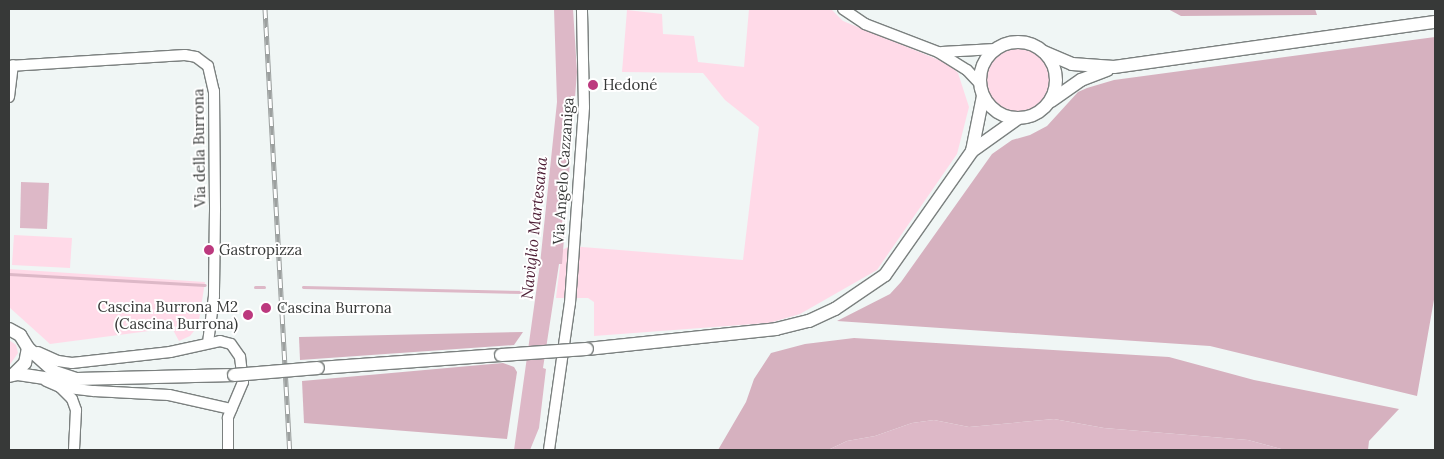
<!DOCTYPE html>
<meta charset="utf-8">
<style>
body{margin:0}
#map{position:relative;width:1444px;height:459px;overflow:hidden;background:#f0f6f5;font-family:Lora,serif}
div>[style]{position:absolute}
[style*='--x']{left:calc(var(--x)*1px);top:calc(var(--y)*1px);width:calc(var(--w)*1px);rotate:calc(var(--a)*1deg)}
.green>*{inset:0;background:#ffdae8}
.round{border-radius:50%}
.forest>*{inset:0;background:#d6b1bf}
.water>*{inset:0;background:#ddb8c7}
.stream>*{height:3px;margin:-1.5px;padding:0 1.5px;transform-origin:1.5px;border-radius:1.5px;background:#ddb8c7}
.roads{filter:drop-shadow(1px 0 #7b807f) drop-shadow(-1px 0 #7b807f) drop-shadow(0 1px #7b807f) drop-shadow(0 -1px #7b807f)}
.minor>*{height:10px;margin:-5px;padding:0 5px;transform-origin:5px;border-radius:5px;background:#fff}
.tertiary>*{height:12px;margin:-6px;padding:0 6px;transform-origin:6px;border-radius:6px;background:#fff}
.tertiary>.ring{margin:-6px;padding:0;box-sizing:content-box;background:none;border:12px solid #fff;border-radius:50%}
.rail>*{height:5px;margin-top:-2.5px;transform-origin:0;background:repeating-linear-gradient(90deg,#fff 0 9px,#9ca09f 0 18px);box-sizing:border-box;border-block:1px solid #9ca09f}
.bridges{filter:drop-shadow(1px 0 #7b807f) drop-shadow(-1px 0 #7b807f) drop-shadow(0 1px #7b807f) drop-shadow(0 -1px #7b807f)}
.tertiary-bridge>*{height:12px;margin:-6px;padding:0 6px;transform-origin:6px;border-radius:6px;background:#fff}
.dots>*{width:14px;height:14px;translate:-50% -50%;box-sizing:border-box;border:2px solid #fff;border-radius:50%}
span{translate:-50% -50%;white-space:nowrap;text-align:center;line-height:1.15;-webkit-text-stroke:4px #fff;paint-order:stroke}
.poi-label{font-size:15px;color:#373938}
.left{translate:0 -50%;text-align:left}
.right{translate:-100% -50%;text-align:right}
.street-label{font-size:15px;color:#373938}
.water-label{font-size:16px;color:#4c1d34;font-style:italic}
.frame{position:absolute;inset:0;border:10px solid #373938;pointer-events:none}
</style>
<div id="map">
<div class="green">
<div style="clip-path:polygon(749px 9px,831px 9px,843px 21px,949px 64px,958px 73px,969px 107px,957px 154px,877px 270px,800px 314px,769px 323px,594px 336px,594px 302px,588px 298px,556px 298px,562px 250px,570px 246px,743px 260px,759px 127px,725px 100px,703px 73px,622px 72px,627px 10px,662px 14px,663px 34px,694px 36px,698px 62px,744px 67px)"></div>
<div class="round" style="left:986px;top:48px;width:64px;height:64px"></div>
<div style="clip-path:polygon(14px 235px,72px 238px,70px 268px,12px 265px)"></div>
<div style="clip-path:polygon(9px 269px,205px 282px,198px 326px,190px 336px,179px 341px,172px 328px,50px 344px,9px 307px)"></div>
<div style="clip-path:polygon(9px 340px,16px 345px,18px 353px,9px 366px)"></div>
</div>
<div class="forest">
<div style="clip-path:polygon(1168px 9px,1315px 9px,1317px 15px,1181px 16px)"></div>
<div style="clip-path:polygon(1435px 37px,1435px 294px,1417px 396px,1210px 346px,837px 321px,890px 294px,901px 282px,992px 154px,1012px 140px,1030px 135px,1047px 126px,1078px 92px,1087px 88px,1114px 80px)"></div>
<div style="clip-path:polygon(523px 332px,514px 345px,300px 360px,299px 337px)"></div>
<div style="clip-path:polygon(854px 338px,1169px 357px,1254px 380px,1399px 409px,1369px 441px,1368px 450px,1285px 450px,1248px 440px,1104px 428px,1054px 419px,969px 427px,934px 420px,912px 423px,875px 436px,847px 441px,828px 450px,718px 450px,746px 402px,754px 379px,771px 353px,805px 344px)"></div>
<div style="clip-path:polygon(503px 363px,514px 367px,517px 372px,507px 439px,304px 423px,302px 381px)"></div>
</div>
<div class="water">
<div style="clip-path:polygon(554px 9px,573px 9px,577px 72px,562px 264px,559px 264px,543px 368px,546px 369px,539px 428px,530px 450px,514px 450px,540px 264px,557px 102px)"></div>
<div style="clip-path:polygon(21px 182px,49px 183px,47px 229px,20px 228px)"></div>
<div style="clip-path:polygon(1054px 419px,1104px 428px,1248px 440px,1285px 450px,828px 450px,847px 441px,875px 436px,912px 423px,934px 420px,969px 427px)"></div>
</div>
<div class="stream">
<div style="--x:9;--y:274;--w:196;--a:3.2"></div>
<div style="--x:255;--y:287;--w:9;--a:0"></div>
<div style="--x:303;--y:287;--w:222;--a:1.3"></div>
</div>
<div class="roads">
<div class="minor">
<div style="--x:843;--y:9;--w:27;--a:34"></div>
<div style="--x:865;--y:24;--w:78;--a:21"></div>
<div style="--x:938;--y:52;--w:34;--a:32"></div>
<div style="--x:967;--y:70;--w:19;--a:47"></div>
<div style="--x:942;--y:52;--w:53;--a:-3.2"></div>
<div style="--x:9;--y:66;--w:176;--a:-3.6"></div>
<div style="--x:185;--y:55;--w:11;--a:10"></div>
<div style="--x:196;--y:57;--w:15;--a:37"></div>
<div style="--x:208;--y:66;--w:26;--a:77"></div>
<div style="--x:214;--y:91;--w:119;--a:89.5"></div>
<div style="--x:215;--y:210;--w:86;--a:90.7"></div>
<div style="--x:214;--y:296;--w:47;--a:97.3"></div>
<div style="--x:9;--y:97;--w:32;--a:-83"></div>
<div style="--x:38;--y:352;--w:22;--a:24"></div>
<div style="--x:58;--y:361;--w:14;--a:8"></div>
<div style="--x:72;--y:363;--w:99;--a:-6.4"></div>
<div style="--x:170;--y:352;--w:51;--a:-12.4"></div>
<div style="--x:220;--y:341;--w:11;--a:15"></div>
<div style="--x:231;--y:344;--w:16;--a:55"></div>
<div style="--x:240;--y:357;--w:25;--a:83"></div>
<div style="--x:243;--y:382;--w:39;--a:113"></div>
<div style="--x:228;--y:418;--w:32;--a:90"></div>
<div style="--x:46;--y:381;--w:15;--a:23"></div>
<div style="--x:60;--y:387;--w:34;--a:7"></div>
<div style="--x:94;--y:391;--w:75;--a:3.1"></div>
<div style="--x:169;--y:395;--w:64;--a:12.7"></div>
<div style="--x:60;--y:387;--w:17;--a:45"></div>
<div style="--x:72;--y:399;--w:12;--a:70"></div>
<div style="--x:76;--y:410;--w:40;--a:92.9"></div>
<div style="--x:549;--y:450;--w:148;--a:-81.9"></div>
<div style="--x:570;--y:303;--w:196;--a:-85.9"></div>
<div style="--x:584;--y:107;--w:98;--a:-91.2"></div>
</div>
<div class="tertiary">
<div class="ring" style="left:980px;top:42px;width:64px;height:64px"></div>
<div style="--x:1044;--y:52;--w:30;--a:23"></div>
<div style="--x:1072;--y:64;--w:42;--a:4.1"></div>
<div style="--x:1114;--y:67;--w:324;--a:-8"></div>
<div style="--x:1051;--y:101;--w:37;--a:-35"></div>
<div style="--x:1081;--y:80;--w:28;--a:-21"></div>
<div style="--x:972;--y:151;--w:56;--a:-78.7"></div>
<div style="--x:9;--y:329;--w:13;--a:29"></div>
<div style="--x:20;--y:335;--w:15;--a:58"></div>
<div style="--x:28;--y:348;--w:15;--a:101"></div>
<div style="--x:25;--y:363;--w:16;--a:135"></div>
<div style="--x:28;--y:348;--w:36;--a:42"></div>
<div style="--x:55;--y:372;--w:23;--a:18"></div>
<div style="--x:77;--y:379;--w:157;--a:-1.5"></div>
<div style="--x:587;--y:349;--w:190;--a:-6"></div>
<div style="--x:776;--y:329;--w:34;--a:-14"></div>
<div style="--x:809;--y:321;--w:29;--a:-25"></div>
<div style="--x:835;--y:309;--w:60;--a:-34.2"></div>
<div style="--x:885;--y:275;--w:151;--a:-54.9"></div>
<div style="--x:972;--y:151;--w:55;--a:-35.4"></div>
<div style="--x:318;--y:368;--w:183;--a:-4.1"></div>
<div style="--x:9;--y:376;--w:9;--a:-13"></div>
<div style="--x:18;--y:374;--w:54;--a:8.6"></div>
</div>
</div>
<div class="rail">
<div style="--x:265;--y:9;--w:442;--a:86.8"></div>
</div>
<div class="bridges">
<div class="tertiary-bridge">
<div style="--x:501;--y:355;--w:86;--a:-4"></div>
<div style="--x:234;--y:375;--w:84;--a:-4.8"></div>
</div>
</div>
<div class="dots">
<div style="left:593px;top:85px;background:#bc397e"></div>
<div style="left:209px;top:250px;background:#bc397e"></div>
<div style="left:266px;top:308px;background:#bc397e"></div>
<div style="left:248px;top:315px;background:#bc397e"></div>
</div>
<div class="poi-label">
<span class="left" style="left:603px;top:85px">Hedoné</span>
<span class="left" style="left:219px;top:250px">Gastropizza</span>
<span class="right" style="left:238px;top:315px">Cascina Burrona M2<br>(Cascina Burrona)</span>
<span class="left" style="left:277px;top:308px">Cascina Burrona</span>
</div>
<div class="street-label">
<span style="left:199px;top:148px;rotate:-91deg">Via della Burrona</span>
<span style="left:563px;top:171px;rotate:-86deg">Via Angelo Cazzaniga</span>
</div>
<div class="water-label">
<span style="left:534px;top:228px;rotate:-84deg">Naviglio Martesana</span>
</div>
<div class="frame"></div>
</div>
